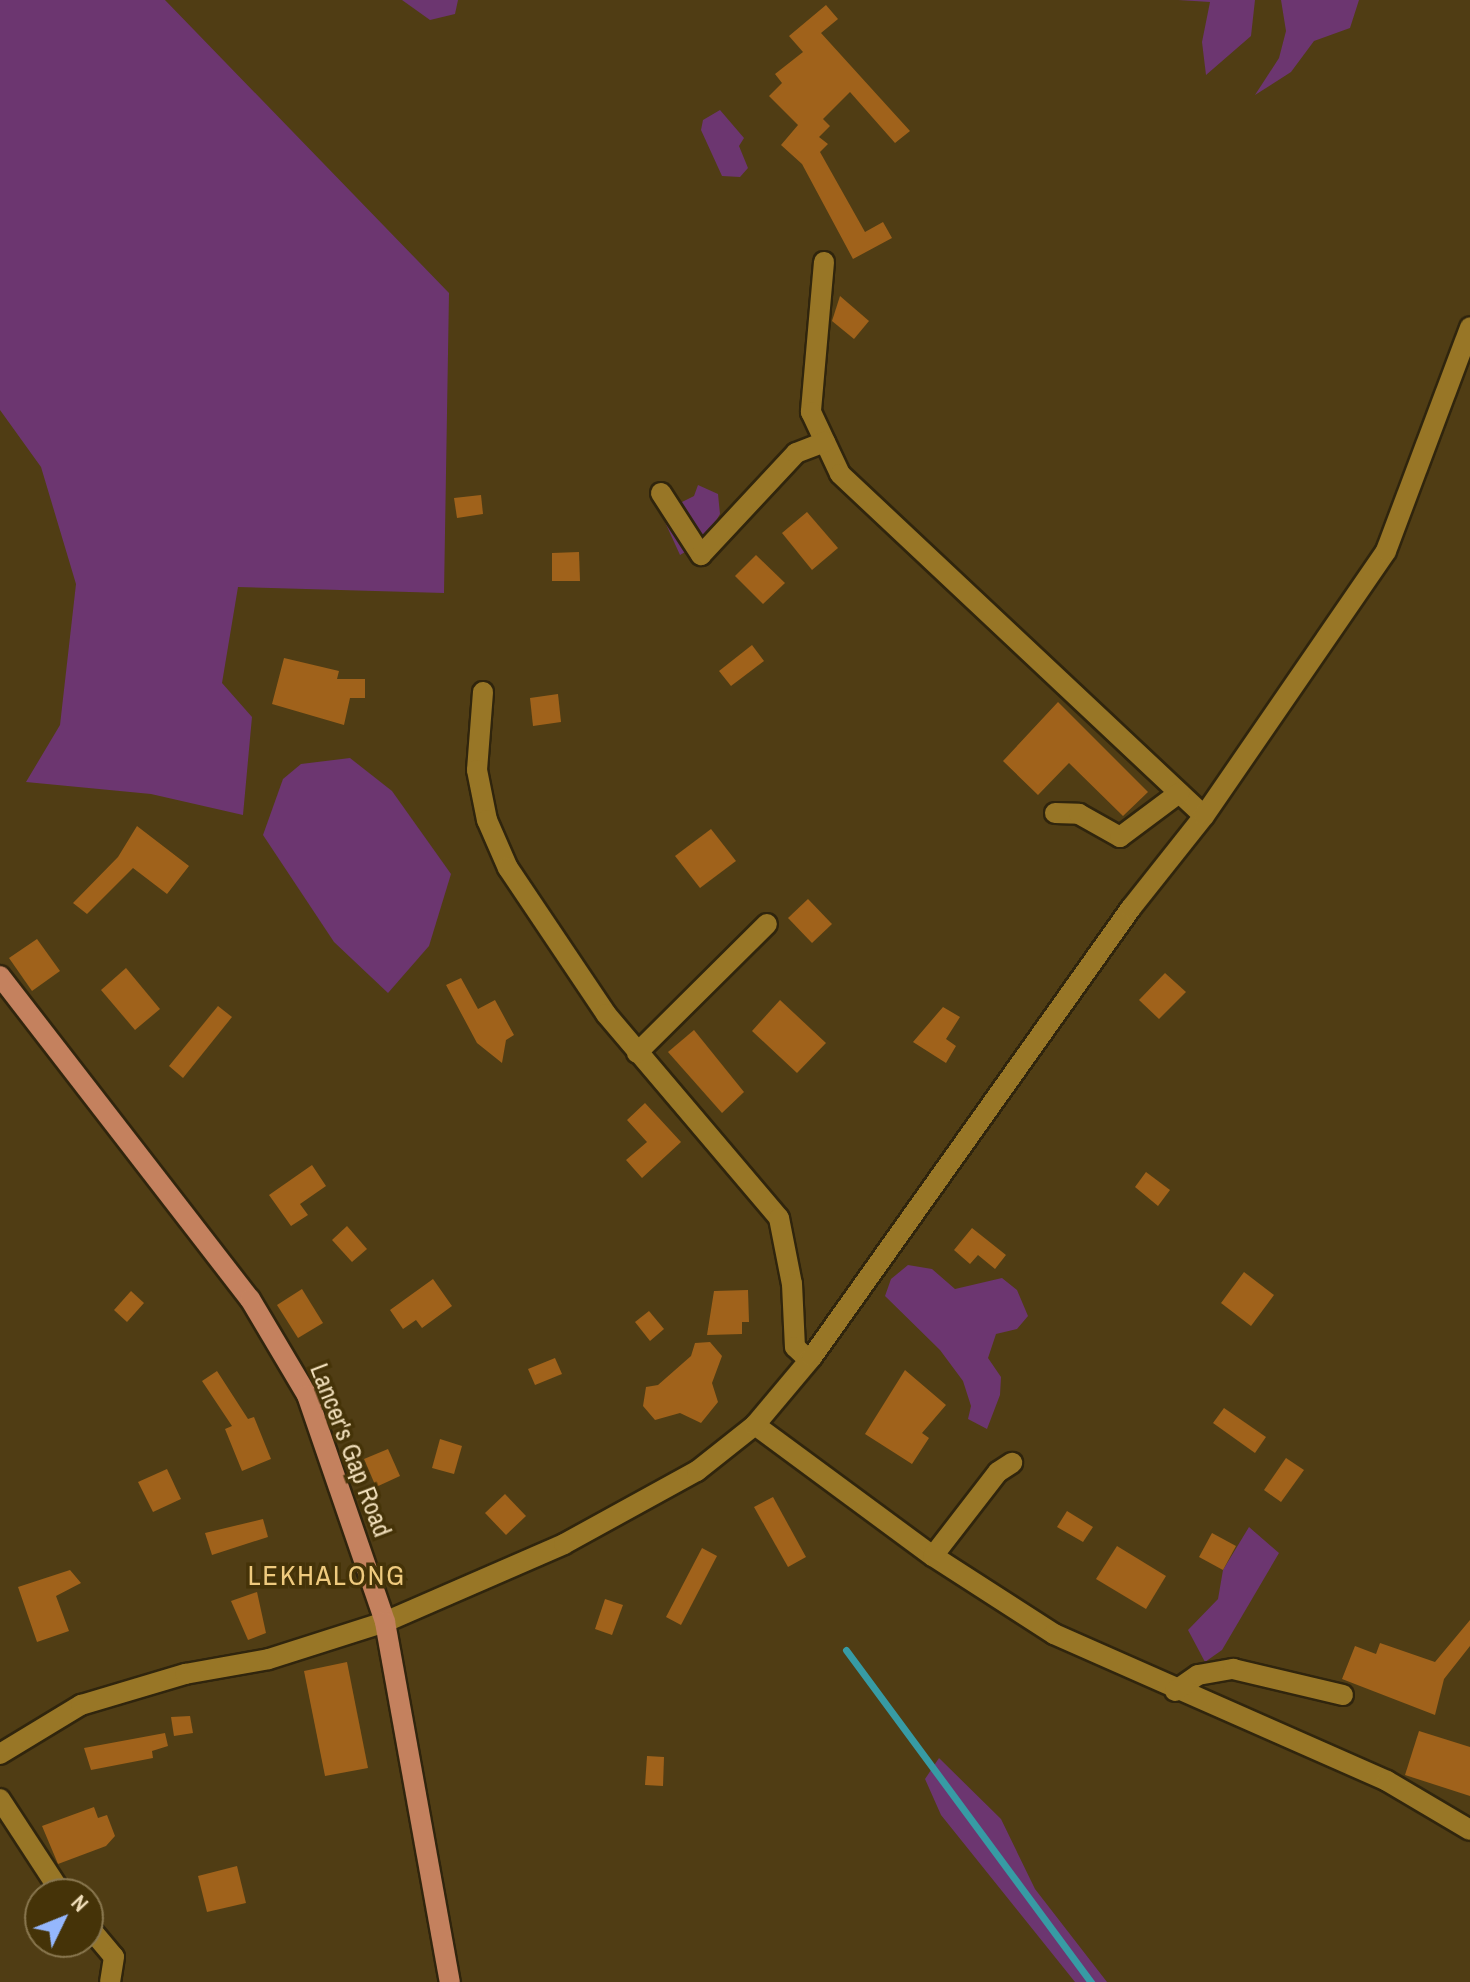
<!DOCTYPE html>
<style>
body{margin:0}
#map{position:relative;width:1470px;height:1982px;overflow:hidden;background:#503d14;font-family:"Archivo Narrow",sans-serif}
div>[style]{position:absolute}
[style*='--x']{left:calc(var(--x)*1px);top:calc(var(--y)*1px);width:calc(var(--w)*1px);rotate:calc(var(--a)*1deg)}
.green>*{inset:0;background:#6c3670}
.stream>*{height:7px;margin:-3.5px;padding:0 3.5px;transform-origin:3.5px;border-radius:3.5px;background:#379ba4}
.building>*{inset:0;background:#a0621b}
.roads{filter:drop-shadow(2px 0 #30250d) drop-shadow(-2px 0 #30250d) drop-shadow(0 2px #30250d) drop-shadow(0 -2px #30250d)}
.minor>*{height:20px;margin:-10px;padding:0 10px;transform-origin:10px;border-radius:10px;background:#987626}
.major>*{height:20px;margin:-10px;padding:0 10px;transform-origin:10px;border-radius:10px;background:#c4815e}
span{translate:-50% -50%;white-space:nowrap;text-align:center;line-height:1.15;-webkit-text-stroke:7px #453308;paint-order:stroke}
.street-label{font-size:26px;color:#efddb9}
.neighbourhood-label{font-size:28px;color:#efca7e;letter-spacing:2px}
.north{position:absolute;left:24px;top:1878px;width:80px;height:80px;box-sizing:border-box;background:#453308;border:2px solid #89774f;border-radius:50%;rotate:47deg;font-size:22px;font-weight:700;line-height:32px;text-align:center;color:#efddb9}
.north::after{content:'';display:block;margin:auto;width:28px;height:36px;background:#95b7fd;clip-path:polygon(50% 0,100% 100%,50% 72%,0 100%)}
</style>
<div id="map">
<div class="green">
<div style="clip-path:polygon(0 0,165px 0,449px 293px,444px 593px,238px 587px,222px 683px,252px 717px,243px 815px,151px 794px,26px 782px,60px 725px,76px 584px,41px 467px,0 410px)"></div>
<div style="clip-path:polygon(402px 0,458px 0,455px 14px,430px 20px)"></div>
<div style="clip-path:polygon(1178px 0,1255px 0,1251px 36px,1206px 75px,1202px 42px,1210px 2px)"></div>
<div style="clip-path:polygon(1281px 0,1359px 0,1350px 28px,1314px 41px,1291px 72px,1255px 95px,1279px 58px,1286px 31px)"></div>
<div style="clip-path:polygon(720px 110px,744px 138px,739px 146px,748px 168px,740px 177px,722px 176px,701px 130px,703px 120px)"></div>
<div style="clip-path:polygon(698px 485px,718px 494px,720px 514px,705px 540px,680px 555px,659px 509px,665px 500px,676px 505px,694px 496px)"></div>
<div style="clip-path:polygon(350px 758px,392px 791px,451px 874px,429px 946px,388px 993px,334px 942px,263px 835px,283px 779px,301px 764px)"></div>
<div style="clip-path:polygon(908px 1265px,932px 1269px,955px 1289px,1002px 1278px,1017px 1290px,1028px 1316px,1017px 1329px,996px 1334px,988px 1358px,1001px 1377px,1000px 1395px,987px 1429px,968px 1419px,971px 1406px,963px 1381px,940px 1350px,885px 1296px,891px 1279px)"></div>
<div style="clip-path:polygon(1249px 1527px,1279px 1553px,1222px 1650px,1205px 1662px,1188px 1630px,1218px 1599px,1223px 1570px)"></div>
<div style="clip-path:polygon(939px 1758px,1001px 1819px,1035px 1889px,1107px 1982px,1075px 1982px,941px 1815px,925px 1779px)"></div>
</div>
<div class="stream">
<div style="--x:846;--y:1650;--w:413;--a:53.6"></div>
</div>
<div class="building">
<div style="clip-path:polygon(826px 5px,838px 19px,821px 33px,910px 131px,895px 143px,850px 92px,823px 119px,830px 126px,819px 137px,828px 144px,820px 152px,865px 232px,883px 222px,892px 238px,853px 259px,802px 164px,781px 145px,798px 125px,769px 96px,782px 83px,775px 74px,803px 52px,789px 36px)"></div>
<div style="clip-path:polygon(840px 296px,869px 321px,854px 339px,832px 321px)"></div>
<div style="clip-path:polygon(481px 495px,483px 514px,457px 518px,454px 498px)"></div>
<div style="clip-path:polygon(807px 512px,838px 548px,812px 570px,782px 533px)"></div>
<div style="clip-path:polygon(579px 552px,580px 581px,552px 581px,552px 553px)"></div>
<div style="clip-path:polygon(756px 555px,785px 583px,763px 604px,735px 576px)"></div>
<div style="clip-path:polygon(752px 645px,764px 661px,731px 686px,719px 671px)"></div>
<div style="clip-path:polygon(284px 658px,339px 671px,337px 679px,365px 679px,365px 698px,350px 698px,344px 725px,272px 704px)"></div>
<div style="clip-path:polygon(558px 694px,561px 722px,533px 726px,530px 698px)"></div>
<div style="clip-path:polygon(1058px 702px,1148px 792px,1123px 816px,1069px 763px,1038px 795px,1003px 761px)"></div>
<div style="clip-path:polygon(137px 826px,189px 866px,167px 894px,133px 868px,87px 914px,73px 903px,118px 857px)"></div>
<div style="clip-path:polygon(711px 829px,736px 861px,700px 888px,675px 856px)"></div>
<div style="clip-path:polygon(808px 899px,832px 924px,812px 943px,788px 918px)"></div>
<div style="clip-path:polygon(37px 939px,60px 971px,32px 991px,9px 958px)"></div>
<div style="clip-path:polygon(126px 968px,160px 1009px,135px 1030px,101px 990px)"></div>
<div style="clip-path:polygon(1165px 973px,1186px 992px,1159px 1019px,1139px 1000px)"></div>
<div style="clip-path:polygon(461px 978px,478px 1009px,495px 1000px,514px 1035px,506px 1040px,502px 1063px,477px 1043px,446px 985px)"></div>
<div style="clip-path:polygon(780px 1000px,826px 1043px,797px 1073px,752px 1031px)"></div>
<div style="clip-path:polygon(218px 1006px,232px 1017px,183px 1078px,169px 1066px)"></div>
<div style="clip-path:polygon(943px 1007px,960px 1017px,946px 1039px,956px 1046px,946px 1063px,913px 1042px)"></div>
<div style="clip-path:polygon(694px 1030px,744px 1092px,722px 1113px,668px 1052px)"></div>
<div style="clip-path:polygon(645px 1103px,681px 1142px,642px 1178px,626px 1160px,647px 1142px,627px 1120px)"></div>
<div style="clip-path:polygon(312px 1165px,326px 1186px,300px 1204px,308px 1215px,291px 1226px,269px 1195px)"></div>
<div style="clip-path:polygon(1146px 1172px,1170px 1190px,1158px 1206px,1135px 1187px)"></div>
<div style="clip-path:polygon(347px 1226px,367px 1249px,352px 1262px,332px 1240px)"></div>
<div style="clip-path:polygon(972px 1228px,1006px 1255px,995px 1269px,978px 1255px,970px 1264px,954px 1250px)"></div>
<div style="clip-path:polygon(1244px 1272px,1274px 1295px,1251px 1326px,1221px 1303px)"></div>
<div style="clip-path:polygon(433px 1279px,452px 1306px,422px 1328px,416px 1320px,403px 1329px,390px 1310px)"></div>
<div style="clip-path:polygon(302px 1289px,323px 1323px,298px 1338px,277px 1305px)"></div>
<div style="clip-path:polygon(748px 1290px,749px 1322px,742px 1322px,742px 1334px,707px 1335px,714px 1291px)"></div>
<div style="clip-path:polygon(131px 1291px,144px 1303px,127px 1322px,114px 1310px)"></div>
<div style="clip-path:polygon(649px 1311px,664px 1329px,650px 1341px,635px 1322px)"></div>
<div style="clip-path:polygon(710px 1342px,722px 1356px,712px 1383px,718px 1402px,701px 1423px,680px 1413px,655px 1420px,643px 1406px,646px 1387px,658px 1385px,691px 1356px,695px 1343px)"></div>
<div style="clip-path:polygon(555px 1358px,562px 1374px,535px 1385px,528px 1369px)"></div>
<div style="clip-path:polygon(905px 1370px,946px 1405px,922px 1433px,929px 1438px,912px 1464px,865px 1434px)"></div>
<div style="clip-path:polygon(217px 1371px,248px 1419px,254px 1417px,271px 1459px,242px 1471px,225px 1429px,232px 1426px,202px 1381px)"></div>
<div style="clip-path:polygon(1224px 1408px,1266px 1437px,1255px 1453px,1213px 1423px)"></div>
<div style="clip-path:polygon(440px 1439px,462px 1446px,454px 1474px,432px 1468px)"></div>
<div style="clip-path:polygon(388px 1449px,400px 1476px,376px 1487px,364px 1459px)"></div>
<div style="clip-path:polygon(1286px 1458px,1304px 1470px,1281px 1502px,1264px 1490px)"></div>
<div style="clip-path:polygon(167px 1469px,181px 1499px,153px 1512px,138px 1482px)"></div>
<div style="clip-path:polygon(505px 1494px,526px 1516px,506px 1535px,485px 1513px)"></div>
<div style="clip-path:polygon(773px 1497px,806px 1557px,788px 1567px,754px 1507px)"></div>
<div style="clip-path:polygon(1067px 1511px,1093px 1527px,1083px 1542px,1057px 1527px)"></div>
<div style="clip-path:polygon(263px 1519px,268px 1537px,212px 1555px,205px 1533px)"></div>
<div style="clip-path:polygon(1212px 1533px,1236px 1546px,1223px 1570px,1199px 1557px)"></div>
<div style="clip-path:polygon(1117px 1546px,1166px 1576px,1146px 1609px,1096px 1579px)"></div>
<div style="clip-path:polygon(702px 1548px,717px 1556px,681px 1625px,666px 1617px)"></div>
<div style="clip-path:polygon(70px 1570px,81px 1583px,56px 1596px,69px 1631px,37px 1642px,18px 1587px)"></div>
<div style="clip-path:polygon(257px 1592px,266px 1633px,248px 1640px,231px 1601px)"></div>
<div style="clip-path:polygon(605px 1599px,623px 1605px,612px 1635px,595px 1629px)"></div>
<div style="clip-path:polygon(1470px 1620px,1470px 1646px,1444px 1679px,1435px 1715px,1342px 1679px,1355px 1646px,1376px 1654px,1380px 1643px,1435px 1662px)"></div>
<div style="clip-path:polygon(347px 1662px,368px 1768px,325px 1776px,304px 1671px)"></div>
<div style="clip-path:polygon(190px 1716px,193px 1733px,174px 1736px,171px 1717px)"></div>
<div style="clip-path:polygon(1419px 1731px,1470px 1747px,1470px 1796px,1405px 1775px)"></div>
<div style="clip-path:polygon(165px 1733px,168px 1746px,152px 1751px,153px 1758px,91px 1770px,84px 1748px)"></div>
<div style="clip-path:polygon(647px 1756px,664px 1757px,663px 1786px,645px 1785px)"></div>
<div style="clip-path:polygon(94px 1807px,98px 1818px,107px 1815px,115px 1836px,106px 1846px,58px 1864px,42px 1826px)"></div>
<div style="clip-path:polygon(237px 1866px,246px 1903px,207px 1912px,198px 1876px)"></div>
</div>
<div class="roads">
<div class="minor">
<div style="--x:824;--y:262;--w:151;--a:95"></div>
<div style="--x:811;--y:412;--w:68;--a:64.9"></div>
<div style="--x:840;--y:474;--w:499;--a:43.2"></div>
<div style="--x:661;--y:493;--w:74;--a:57.2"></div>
<div style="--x:701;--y:555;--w:139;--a:-47"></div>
<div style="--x:796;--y:453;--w:31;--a:-21"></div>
<div style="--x:483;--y:692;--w:78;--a:94.4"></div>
<div style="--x:477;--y:770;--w:51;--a:78.7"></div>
<div style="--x:487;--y:820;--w:52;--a:66.4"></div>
<div style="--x:508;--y:868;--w:176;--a:56.1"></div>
<div style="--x:606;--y:1014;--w:267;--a:49.7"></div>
<div style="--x:779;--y:1218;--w:67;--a:78.9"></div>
<div style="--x:792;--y:1284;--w:63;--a:87.3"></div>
<div style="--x:795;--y:1347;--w:19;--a:43"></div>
<div style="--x:1055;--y:813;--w:24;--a:2"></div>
<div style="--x:1079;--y:814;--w:47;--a:29.3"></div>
<div style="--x:1120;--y:837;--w:74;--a:-36.7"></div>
<div style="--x:637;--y:1053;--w:183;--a:-44.8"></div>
<div style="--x:755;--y:1425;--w:221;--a:36.4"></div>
<div style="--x:933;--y:1556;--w:144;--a:32.8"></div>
<div style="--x:1054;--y:1634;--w:364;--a:23.8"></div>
<div style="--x:1387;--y:1781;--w:96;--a:30.6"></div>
<div style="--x:933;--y:1556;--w:106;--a:-52.3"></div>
<div style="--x:998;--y:1472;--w:17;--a:-33"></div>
<div style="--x:1175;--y:1691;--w:28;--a:-35"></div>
<div style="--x:1198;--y:1675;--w:36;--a:-10"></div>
<div style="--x:1233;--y:1669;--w:113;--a:13.3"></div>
<div style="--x:0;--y:1754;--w:95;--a:-31.2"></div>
<div style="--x:81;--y:1705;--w:109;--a:-16.6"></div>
<div style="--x:185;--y:1674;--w:85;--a:-10.1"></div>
<div style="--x:269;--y:1659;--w:122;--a:-17.7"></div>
<div style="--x:385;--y:1622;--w:195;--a:-23.5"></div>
<div style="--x:564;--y:1544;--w:152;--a:-28.8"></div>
<div style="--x:697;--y:1471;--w:74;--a:-38.4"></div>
<div style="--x:755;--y:1425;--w:89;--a:-50"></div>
<div style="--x:812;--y:1357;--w:551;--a:-54.61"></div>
<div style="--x:1131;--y:908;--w:117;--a:-51.6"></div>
<div style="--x:1204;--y:816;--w:321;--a:-55.5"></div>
<div style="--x:1386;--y:551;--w:239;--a:-69.4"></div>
<div style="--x:0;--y:1799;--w:113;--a:56.9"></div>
<div style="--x:88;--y:1926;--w:40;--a:50"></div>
<div style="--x:114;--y:1957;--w:25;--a:99"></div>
</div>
<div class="major">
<div style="--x:0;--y:976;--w:408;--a:52.3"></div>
<div style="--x:250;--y:1299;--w:112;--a:59.3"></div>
<div style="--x:307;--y:1395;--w:240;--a:71"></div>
<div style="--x:385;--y:1622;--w:366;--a:79.8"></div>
</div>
</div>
<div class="street-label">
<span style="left:351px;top:1450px;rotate:69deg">Lancer's Gap Road</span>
</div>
<div class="neighbourhood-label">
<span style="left:327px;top:1575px">LEKHALONG</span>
</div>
<div class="north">N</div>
</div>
